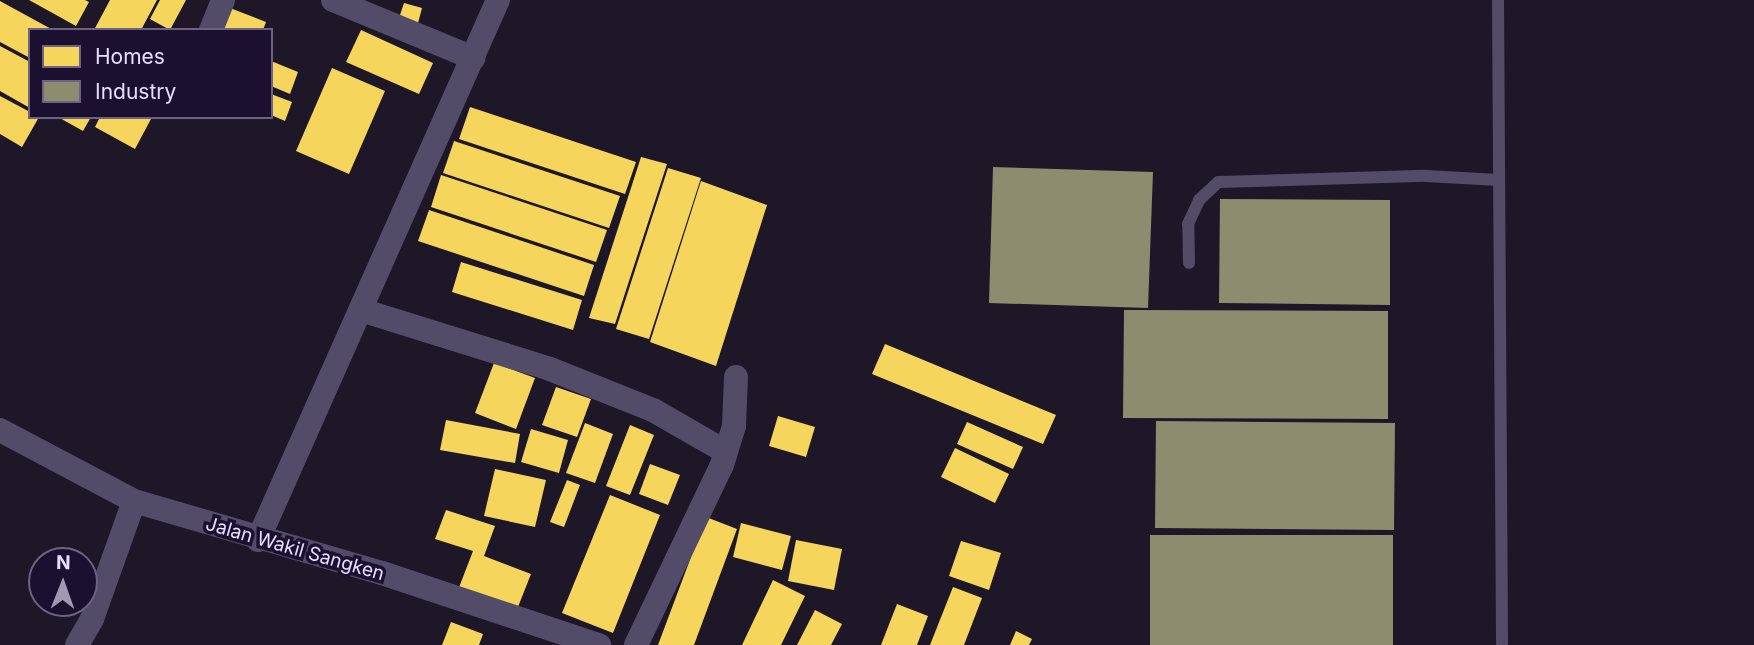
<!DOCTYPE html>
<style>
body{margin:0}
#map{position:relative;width:1754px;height:645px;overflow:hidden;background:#1d1728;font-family:Inter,sans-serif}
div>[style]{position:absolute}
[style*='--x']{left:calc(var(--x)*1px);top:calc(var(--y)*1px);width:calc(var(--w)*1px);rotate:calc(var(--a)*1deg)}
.homes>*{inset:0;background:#f6d55c}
.industry>*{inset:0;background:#8c8c6e}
.service>*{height:12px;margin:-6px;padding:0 6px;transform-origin:6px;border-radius:6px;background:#534c68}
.minor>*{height:24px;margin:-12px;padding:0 12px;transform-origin:12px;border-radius:12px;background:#534c68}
span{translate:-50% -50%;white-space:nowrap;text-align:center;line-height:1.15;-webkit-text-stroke:7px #1b102f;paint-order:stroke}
.street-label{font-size:19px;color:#e8deff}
.legend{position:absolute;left:28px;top:28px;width:245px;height:91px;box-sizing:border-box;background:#1b102f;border:2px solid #6d6282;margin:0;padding:9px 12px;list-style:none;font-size:21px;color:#e8deff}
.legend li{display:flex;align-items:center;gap:14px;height:35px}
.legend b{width:35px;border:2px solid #6d6282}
.north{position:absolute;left:28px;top:547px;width:70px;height:70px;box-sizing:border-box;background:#1b102f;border:2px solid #6d6282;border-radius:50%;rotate:1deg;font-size:19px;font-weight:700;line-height:28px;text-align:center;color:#e8deff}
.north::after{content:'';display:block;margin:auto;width:24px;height:32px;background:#a198b4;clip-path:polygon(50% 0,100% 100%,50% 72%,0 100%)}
</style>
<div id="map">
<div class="homes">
<div style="clip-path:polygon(29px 0,85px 0,89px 2px,76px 26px)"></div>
<div style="clip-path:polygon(110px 0,157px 0,141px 30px,94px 30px)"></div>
<div style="clip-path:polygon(160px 0,186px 0,170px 30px,150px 19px)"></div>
<div style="clip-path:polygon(0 1px,53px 30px,30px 30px,30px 58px,0 42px)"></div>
<div style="clip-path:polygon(404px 3px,422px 8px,417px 27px,398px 21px)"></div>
<div style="clip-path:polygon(230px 8px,266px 22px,263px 30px,221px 30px)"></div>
<div style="clip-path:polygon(361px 30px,433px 63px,419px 94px,346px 62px)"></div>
<div style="clip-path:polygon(0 46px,30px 62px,30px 108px,0 91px)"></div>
<div style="clip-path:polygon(271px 61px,298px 72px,290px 94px,271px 86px)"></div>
<div style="clip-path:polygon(332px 68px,385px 91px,349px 174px,296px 151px)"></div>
<div style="clip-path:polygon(271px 94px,292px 102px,285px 121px,271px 115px)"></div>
<div style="clip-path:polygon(0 96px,30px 112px,30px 117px,39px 117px,22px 147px,0 134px)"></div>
<div style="clip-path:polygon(470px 107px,636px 162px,625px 194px,459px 139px)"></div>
<div style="clip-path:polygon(58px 117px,91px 117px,83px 131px)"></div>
<div style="clip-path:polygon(100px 117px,152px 117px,135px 149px,95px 127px)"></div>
<div style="clip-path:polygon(454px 141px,620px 196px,609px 228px,443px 173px)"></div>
<div style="clip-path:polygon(641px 157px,667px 164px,615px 324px,589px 318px)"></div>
<div style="clip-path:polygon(668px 168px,701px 178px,649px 339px,616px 329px)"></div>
<div style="clip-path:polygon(441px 175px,607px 230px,596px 262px,431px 207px)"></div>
<div style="clip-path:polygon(701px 181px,767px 205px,716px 366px,650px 342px)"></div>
<div style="clip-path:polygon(429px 210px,594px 265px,584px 296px,418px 241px)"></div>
<div style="clip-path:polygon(461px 262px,582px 300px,573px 330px,452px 292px)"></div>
<div style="clip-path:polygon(885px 344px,1056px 415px,1043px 444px,872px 374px)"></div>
<div style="clip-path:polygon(494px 363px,535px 378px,516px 429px,475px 413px)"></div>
<div style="clip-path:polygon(556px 387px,591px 399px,577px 437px,542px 425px)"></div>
<div style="clip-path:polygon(778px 416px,815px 427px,806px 457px,769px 446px)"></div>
<div style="clip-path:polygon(446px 420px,520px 434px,515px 463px,440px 450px)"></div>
<div style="clip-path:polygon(967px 422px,1023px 447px,1013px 469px,957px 444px)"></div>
<div style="clip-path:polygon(585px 423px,613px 434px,595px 483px,566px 473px)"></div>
<div style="clip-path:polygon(630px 425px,654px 435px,630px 495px,606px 486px)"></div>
<div style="clip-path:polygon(531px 429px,568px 440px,559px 473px,521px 462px)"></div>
<div style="clip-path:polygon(955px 448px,1009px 474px,995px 503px,941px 477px)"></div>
<div style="clip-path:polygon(650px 464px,680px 475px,668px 505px,639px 494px)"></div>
<div style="clip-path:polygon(495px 469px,546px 480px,535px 527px,484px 516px)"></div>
<div style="clip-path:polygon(567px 480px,580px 485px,564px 527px,550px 522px)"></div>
<div style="clip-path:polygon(610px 495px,660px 515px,613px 633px,562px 613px)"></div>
<div style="clip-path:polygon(446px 510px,495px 526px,484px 556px,531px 574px,516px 612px,458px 590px,473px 551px,435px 539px)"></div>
<div style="clip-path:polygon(706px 517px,737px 529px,694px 645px,658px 645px)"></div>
<div style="clip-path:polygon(741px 523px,791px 536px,782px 570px,733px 557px)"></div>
<div style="clip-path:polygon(796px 540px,842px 549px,834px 590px,788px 581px)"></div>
<div style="clip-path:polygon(961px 541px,1001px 553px,989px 590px,949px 576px)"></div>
<div style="clip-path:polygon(773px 580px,805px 596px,781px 645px,742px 645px)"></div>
<div style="clip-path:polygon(953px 587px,982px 598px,964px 645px,930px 645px)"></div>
<div style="clip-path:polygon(897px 604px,928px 616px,917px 645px,881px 645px)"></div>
<div style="clip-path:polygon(815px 610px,842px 624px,831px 645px,797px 645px)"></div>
<div style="clip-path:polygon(451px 622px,483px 634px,479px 645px,442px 645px)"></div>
<div style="clip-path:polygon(1016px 631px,1032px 639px,1029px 645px,1010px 645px)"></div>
</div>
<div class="industry">
<div style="clip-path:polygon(993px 167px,1153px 172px,1148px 308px,989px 303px)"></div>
<div style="clip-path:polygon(1220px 199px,1390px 200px,1390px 305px,1219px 303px)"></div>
<div style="clip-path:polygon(1124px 310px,1388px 311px,1388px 419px,1123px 418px)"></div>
<div style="clip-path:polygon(1156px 421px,1395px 423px,1394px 530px,1155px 528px)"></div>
<div style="clip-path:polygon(1150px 535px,1393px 535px,1393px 645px,1150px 645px)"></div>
</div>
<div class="service">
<div style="--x:1498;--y:0;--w:643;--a:89.64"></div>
<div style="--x:1189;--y:263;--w:39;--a:-91"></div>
<div style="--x:1188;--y:224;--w:26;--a:-65"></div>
<div style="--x:1199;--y:200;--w:26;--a:-43"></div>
<div style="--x:1218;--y:182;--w:208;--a:-1.7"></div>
<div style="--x:1426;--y:176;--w:73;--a:3.1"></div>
</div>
<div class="minor">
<div style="--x:333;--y:0;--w:152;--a:22.5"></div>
<div style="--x:211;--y:30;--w:32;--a:-68"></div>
<div style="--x:361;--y:310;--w:198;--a:17.3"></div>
<div style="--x:550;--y:369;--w:111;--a:21.7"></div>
<div style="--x:653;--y:410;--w:84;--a:29.9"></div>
<div style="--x:0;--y:430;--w:152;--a:27.9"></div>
<div style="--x:134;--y:501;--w:258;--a:16.2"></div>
<div style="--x:382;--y:573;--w:229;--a:18.4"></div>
<div style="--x:258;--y:540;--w:591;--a:-66.04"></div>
<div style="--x:77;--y:645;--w:30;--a:-60"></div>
<div style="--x:92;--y:619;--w:125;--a:-70.4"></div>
<div style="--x:636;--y:645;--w:199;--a:-64.5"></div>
<div style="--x:722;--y:465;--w:41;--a:-72.9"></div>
<div style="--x:734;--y:426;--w:49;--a:-87.7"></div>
</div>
<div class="street-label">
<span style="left:295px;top:549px;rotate:16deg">Jalan Wakil Sangken</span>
</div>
<ul class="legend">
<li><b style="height:19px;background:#f6d55c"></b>Homes</li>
<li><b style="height:19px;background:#8c8c6e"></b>Industry</li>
</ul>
<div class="north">N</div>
</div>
